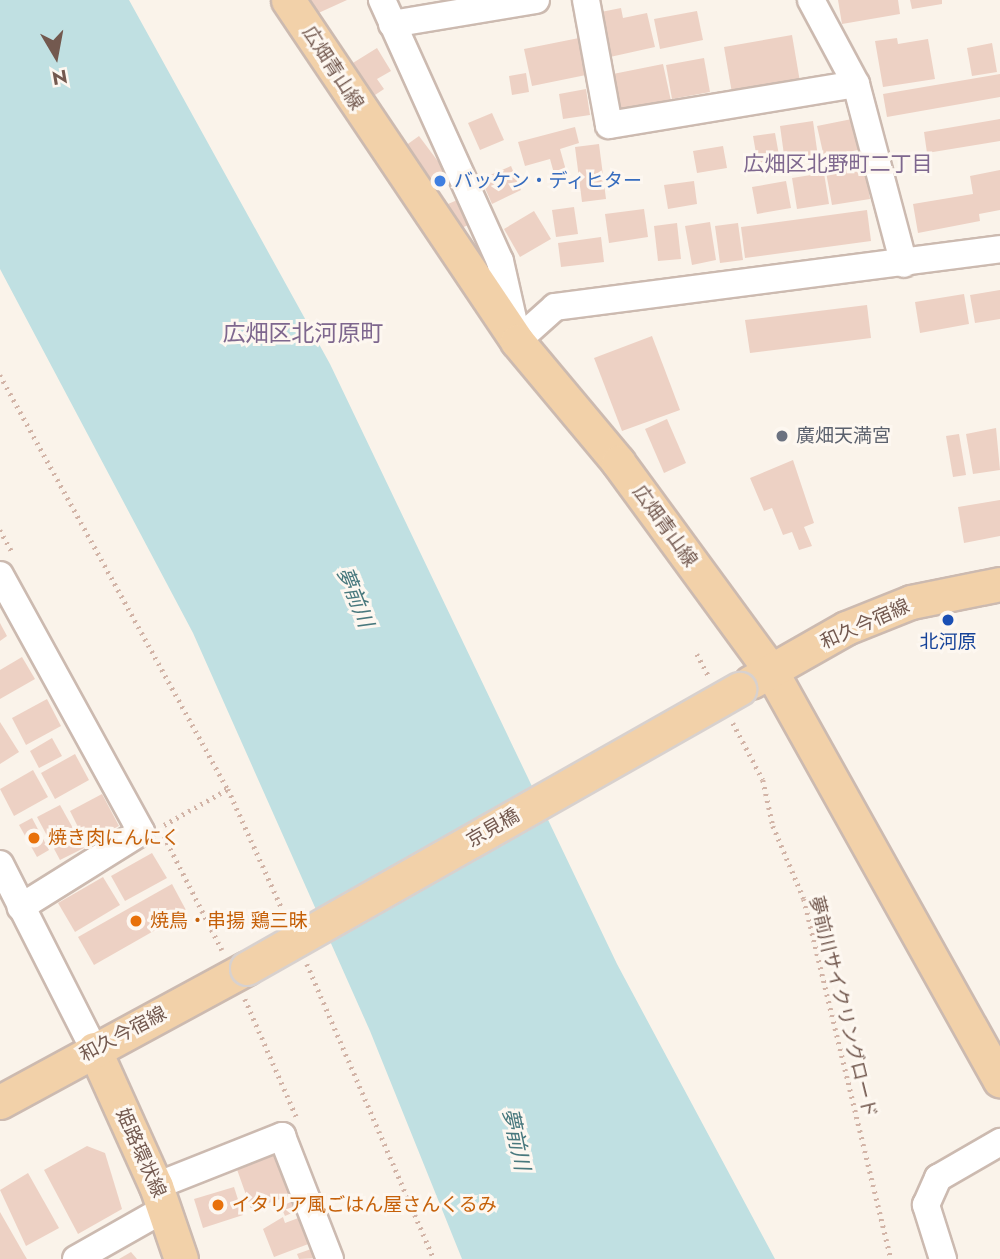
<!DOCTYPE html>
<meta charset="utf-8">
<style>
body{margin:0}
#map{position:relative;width:1000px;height:1259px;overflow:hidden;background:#faf3ea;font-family:Jost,"Noto Sans JP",sans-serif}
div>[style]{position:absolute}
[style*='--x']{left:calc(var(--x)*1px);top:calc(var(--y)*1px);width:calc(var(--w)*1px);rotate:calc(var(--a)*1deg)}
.water>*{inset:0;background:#c0e0e2}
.building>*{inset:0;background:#edd1c4}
.path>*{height:4.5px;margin-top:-2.25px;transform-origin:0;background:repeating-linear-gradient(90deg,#d2b4a7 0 2px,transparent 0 7px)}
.roads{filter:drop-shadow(2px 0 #ccbab0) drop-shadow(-2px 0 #ccbab0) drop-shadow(0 2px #ccbab0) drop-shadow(0 -2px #ccbab0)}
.minor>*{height:26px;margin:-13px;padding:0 13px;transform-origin:13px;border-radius:13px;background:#fff}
.major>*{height:33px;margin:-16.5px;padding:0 16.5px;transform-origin:16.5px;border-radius:16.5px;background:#f2d1a9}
.bridges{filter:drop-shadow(2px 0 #d8d1ce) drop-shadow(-2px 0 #d8d1ce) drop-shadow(0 2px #d8d1ce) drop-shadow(0 -2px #d8d1ce)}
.major-bridge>*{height:33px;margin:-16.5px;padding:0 16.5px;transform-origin:16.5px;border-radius:16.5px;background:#f2d1a9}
.dots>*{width:19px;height:19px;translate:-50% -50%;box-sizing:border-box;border:4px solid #fdf7f0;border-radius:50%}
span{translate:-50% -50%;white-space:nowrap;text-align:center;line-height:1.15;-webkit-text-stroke:6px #fdf7f0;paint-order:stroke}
.street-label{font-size:19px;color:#73594f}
.shop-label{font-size:19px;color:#366cbe}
.left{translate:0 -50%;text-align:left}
.worship-label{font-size:19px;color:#5b616d}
.transit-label{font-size:19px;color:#164399}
.food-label{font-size:19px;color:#c56008}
.neighbourhood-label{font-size:21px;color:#7e678e}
.water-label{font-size:21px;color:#48787d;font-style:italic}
.quarter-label{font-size:23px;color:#7e678e}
.north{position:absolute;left:21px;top:21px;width:70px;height:70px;-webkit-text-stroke:5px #fdf7f0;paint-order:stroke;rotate:170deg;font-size:19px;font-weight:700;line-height:28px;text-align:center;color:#73594f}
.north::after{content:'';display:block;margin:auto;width:24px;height:32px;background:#73594f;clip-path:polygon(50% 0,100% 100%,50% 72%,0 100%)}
</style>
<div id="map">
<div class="water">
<div style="clip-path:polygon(0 0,129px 0,330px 364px,617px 964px,775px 1259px,462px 1259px,370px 1031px,193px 633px,0 269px)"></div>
</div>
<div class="building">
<div style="clip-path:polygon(307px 0,347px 0,314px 15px)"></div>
<div style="clip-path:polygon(838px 0,898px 0,900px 14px,842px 24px)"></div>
<div style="clip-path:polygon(910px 0,942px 0,942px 4px,912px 9px)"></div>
<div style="clip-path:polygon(621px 8px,623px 18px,647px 13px,655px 47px,601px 59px,591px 14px)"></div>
<div style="clip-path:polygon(697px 11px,703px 40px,660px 49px,654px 19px)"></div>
<div style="clip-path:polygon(792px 35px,800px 82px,732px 93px,724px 47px)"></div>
<div style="clip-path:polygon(579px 38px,586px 75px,532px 86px,524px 49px)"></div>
<div style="clip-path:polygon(897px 38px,898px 44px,928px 39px,935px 79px,883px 87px,875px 41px)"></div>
<div style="clip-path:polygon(992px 43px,997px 72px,972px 76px,967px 48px)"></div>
<div style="clip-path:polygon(377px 48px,391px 71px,377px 79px,384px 89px,369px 99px,348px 66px)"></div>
<div style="clip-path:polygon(704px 58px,710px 92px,672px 99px,666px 65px)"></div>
<div style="clip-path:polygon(663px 64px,671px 101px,616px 112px,608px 75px)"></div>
<div style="clip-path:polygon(526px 73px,529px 92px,512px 95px,509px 76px)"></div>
<div style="clip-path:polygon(1000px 74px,1000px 97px,887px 117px,883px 94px)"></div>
<div style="clip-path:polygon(586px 89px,590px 115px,563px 119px,559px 94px)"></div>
<div style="clip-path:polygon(492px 113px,504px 140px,480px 150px,468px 123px)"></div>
<div style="clip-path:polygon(852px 119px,858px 150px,824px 157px,817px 126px)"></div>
<div style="clip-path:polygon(1000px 119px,1000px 141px,927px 153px,924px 132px)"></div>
<div style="clip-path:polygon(813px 121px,818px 157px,785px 162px,780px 126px)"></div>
<div style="clip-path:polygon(575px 127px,579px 143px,560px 149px,567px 174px,555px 177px,550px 159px,525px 166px,518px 142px)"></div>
<div style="clip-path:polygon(775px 133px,780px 161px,758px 165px,753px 136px)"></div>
<div style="clip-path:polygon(419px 136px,452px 180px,438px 190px,405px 146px)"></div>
<div style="clip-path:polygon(599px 144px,606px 199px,582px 202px,575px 147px)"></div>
<div style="clip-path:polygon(723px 146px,727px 168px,697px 173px,693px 151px)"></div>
<div style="clip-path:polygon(865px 165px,870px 199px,832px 205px,826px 172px)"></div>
<div style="clip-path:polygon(511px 166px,521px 190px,492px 204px,481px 179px)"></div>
<div style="clip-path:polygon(1000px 170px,1000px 210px,979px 214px,980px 221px,918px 233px,913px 204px,973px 194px,970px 176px)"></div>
<div style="clip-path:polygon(824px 173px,829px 204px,797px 209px,792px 178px)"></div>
<div style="clip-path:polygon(694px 181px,697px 204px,668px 209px,664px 185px)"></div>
<div style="clip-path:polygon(786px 181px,791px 208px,757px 214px,752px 187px)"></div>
<div style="clip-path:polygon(462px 198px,473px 223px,459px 229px,448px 204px)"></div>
<div style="clip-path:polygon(574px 207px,578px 234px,556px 237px,552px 210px)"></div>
<div style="clip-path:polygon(644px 209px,648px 237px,609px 243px,605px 214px)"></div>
<div style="clip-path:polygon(867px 210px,871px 241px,745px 258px,741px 227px)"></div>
<div style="clip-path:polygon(534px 211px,551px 239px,520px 257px,504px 229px)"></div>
<div style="clip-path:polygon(710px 222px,716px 260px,692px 265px,685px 226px)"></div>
<div style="clip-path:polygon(677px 223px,681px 259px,658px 261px,654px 226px)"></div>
<div style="clip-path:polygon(738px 223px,743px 260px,720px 263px,715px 226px)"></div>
<div style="clip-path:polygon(601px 237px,604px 262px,561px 267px,558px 243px)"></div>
<div style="clip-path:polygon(1000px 290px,1000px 319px,975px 323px,970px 295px)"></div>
<div style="clip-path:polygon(964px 294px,969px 324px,920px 333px,915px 302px)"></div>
<div style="clip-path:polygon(867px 305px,871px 338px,750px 353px,745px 320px)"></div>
<div style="clip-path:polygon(652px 336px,680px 410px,622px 431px,594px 358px)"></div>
<div style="clip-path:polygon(667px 419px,686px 463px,664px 473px,645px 429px)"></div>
<div style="clip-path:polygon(996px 428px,1000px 470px,973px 474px,966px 434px)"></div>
<div style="clip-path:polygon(959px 434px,966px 475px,953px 477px,946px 436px)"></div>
<div style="clip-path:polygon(793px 460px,814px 523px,804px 527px,812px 546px,799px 550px,792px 532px,783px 535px,772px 508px,764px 511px,750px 478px)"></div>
<div style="clip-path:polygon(1000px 500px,1000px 536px,964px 543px,958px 507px)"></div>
<div style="clip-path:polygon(0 623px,7px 636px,0 641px)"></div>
<div style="clip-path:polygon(22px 657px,35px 679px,0 699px,0 670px)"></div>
<div style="clip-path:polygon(47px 699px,61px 726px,26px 745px,12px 718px)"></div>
<div style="clip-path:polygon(0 722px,19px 752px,0 764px)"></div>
<div style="clip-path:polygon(52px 738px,62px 756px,39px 768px,30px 751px)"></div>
<div style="clip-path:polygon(75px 754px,89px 780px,55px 799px,41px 773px)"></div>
<div style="clip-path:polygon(33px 770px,48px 797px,14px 816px,0 789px)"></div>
<div style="clip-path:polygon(102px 794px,119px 826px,86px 843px,70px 811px)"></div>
<div style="clip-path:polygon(60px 805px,84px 848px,60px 860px,37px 817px)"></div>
<div style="clip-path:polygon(32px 818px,49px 850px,37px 857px,19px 825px)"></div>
<div style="clip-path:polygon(152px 853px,167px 878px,125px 901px,111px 876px)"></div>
<div style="clip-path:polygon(103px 877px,120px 905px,75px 932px,58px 903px)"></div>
<div style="clip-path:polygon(172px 884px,187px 912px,94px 965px,78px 937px)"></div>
<div style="clip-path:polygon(87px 1146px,105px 1153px,122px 1209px,78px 1234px,44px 1170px)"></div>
<div style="clip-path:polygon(276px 1152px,292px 1195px,251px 1209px,234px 1161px,252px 1164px)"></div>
<div style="clip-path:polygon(28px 1173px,59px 1228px,26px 1246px,0 1190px)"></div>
<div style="clip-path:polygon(234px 1187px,243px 1215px,203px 1228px,194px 1199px)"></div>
<div style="clip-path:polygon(296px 1199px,301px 1209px,285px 1216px,281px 1207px)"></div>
<div style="clip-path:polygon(0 1212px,24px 1254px,27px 1259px,0 1259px)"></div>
<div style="clip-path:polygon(283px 1217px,285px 1223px,301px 1217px,311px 1243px,274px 1257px,263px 1229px)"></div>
<div style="clip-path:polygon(314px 1248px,318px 1258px,299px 1259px,297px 1254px)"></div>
<div style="clip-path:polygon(131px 1252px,137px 1259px,119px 1259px)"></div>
</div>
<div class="path">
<div style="--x:0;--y:375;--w:473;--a:61.2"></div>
<div style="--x:0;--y:530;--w:26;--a:61"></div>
<div style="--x:697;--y:654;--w:24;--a:62"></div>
<div style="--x:733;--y:723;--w:64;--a:62.2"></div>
<div style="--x:763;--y:780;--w:47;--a:77.7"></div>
<div style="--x:773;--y:826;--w:79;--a:67"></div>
<div style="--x:804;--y:899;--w:370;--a:76.4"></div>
<div style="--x:164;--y:825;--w:73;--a:-29.4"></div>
<div style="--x:228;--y:789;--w:138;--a:65.7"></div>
<div style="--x:164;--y:836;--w:128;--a:63"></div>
<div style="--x:307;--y:964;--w:321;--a:66.7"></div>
<div style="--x:245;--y:999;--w:128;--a:66.4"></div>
</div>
<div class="roads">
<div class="minor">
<div style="--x:382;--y:0;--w:286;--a:65.7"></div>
<div style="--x:500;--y:261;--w:73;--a:77.3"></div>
<div style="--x:586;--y:0;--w:127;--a:79.6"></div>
<div style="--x:609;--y:125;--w:250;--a:-9.4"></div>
<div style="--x:811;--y:0;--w:95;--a:61.8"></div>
<div style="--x:856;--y:84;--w:186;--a:75.1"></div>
<div style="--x:392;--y:24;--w:146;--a:-9.5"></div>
<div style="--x:517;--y:341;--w:51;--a:-41.8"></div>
<div style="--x:555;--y:307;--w:449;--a:-7.4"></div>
<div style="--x:0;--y:575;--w:293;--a:61.2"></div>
<div style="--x:141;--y:832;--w:142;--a:148"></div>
<div style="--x:0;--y:864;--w:208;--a:63.1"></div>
<div style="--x:156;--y:1186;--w:136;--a:-21.6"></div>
<div style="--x:282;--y:1136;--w:132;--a:68.7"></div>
<div style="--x:76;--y:1259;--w:103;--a:-29.5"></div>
<div style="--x:943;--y:1259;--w:57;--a:-107.5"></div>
<div style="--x:926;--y:1205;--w:30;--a:-66"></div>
<div style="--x:938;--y:1178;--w:72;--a:-30.1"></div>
</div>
<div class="major">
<div style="--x:288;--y:0;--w:411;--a:56.1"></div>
<div style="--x:517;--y:341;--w:158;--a:50.1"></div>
<div style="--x:618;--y:462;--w:259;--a:53.8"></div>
<div style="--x:771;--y:671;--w:469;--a:60.8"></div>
<div style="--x:751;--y:682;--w:109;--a:-29.6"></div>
<div style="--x:846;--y:628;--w:70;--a:-21.8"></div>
<div style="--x:911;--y:602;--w:91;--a:-11.4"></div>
<div style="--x:94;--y:1049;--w:150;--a:65.7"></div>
<div style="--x:156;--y:1186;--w:77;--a:71.1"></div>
<div style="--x:0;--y:1102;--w:281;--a:-28.5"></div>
</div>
</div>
<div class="bridges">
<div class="major-bridge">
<div style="--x:247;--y:968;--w:566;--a:-29.56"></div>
</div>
</div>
<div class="dots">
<div style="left:440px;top:181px;background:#3f7fe0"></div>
<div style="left:782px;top:436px;background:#6b7280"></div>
<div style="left:948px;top:620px;background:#1a4fb4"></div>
<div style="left:34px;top:838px;background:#e8710a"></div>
<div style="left:136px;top:921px;background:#e8710a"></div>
<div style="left:218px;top:1205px;background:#e8710a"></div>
</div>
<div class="street-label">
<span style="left:333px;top:68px;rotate:57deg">広畑青山線</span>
<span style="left:665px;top:526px;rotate:54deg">広畑青山線</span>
<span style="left:865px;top:624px;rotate:-24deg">和久今宿線</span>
<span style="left:493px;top:828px;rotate:-30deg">京見橋</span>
<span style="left:843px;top:1007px;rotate:76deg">夢前川サイクリングロード</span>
<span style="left:123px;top:1034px;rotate:-28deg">和久今宿線</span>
<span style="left:141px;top:1153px;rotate:66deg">姫路環状線</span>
</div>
<div class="shop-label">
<span class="left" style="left:454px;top:181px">バッケン・ディヒター</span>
</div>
<div class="worship-label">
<span class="left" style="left:796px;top:436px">廣畑天満宮</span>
</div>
<div class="transit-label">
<span style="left:948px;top:642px">北河原</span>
</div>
<div class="food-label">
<span class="left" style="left:48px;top:838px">焼き肉にんにく</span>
<span class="left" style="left:150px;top:921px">焼鳥・串揚 鶏三昧</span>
<span class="left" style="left:232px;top:1205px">イタリア風ごはん屋さんくるみ</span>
</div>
<div class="neighbourhood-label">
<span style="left:838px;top:164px">広畑区北野町二丁目</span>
</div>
<div class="water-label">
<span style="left:355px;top:597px;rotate:68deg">夢前川</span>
<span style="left:516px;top:1139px;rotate:78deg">夢前川</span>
</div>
<div class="quarter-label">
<span style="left:303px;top:333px">広畑区北河原町</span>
</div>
<div class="north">N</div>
</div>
